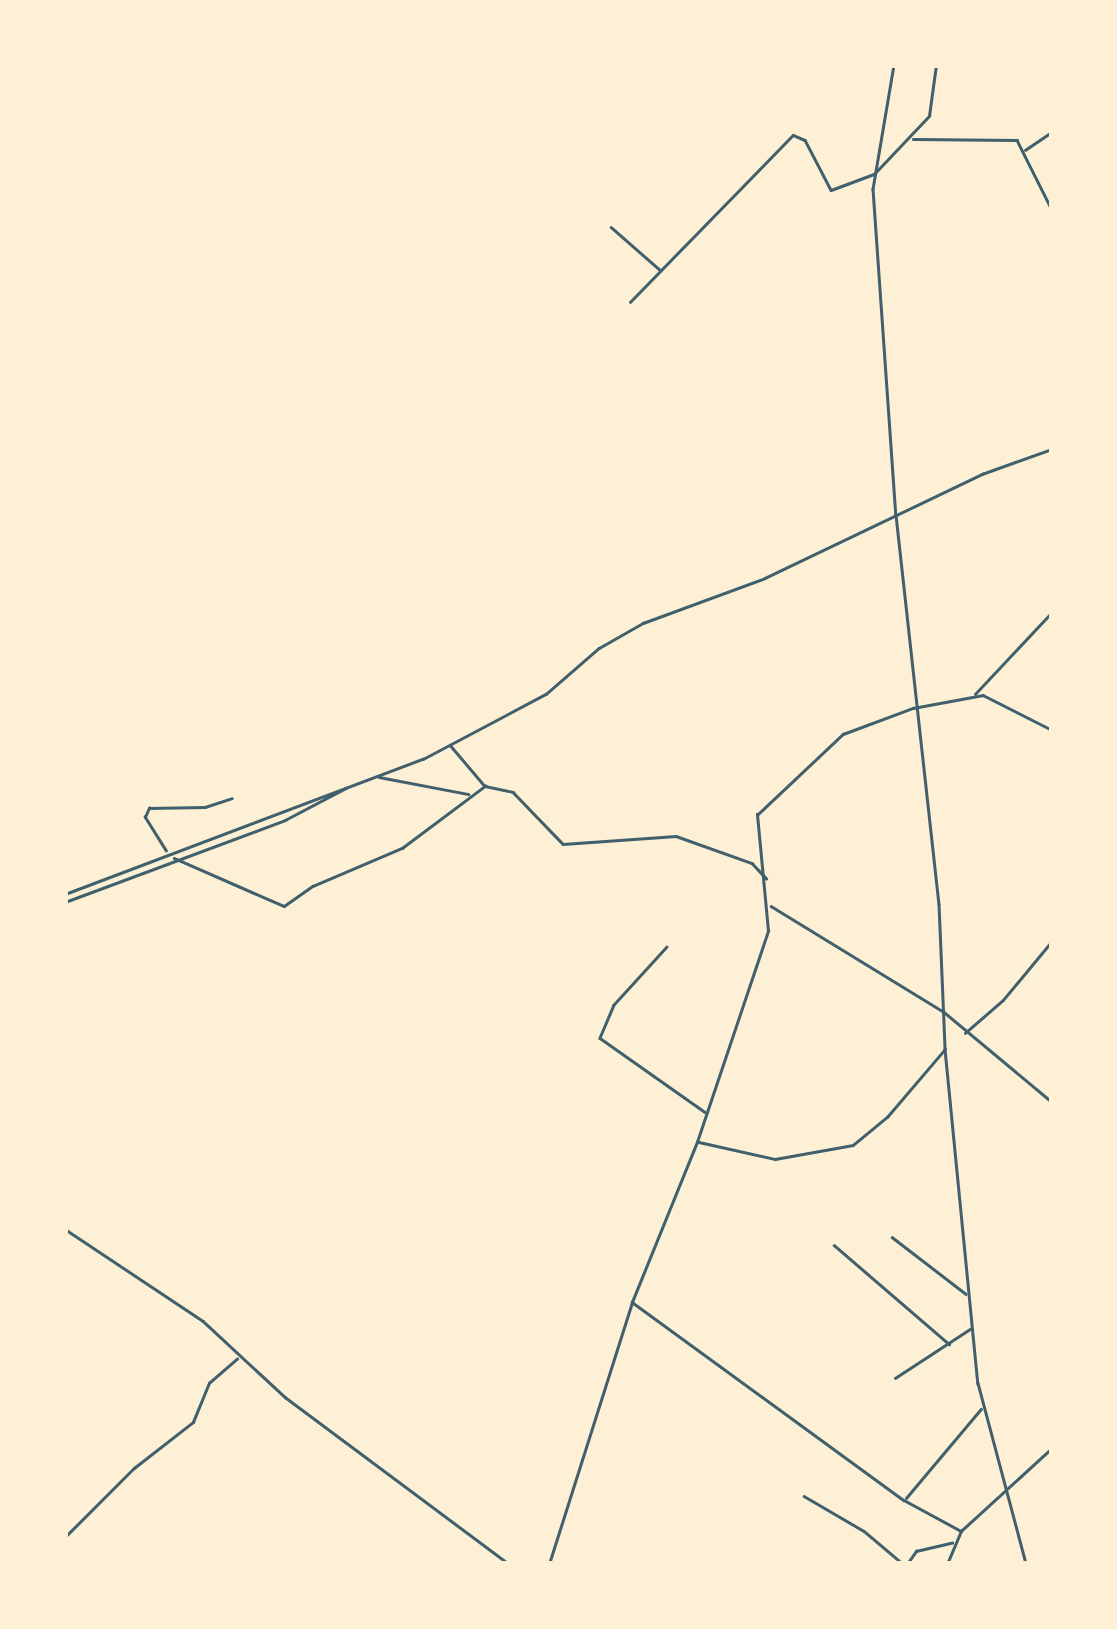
<!DOCTYPE html>
<style>
body{margin:0}
#map{position:relative;width:1117px;height:1629px;overflow:hidden;background:#fdf0d5;font-family:Inter,sans-serif}
div>[style]{position:absolute}
[style*='--x']{left:calc(var(--x)*1px);top:calc(var(--y)*1px);width:calc(var(--w)*1px);rotate:calc(var(--a)*1deg)}
.minor>*{height:2.5px;margin:-1.25px;padding:0 1.25px;transform-origin:1.25px;border-radius:1.25px;background:#3f606c}
span{translate:-50% -50%;white-space:nowrap;text-align:center;line-height:1.15;-webkit-text-stroke:9px #fdf0d5;paint-order:stroke}
.frame{position:absolute;inset:0;border:68px solid #fdf0d5;pointer-events:none}
</style>
<div id="map">
<div class="minor">
<div style="--x:894;--y:65;--w:126;--a:99.6"></div>
<div style="--x:873;--y:189;--w:327;--a:86"></div>
<div style="--x:896;--y:515;--w:391;--a:83.7"></div>
<div style="--x:939;--y:904;--w:145;--a:87.6"></div>
<div style="--x:945;--y:1049;--w:336;--a:84.4"></div>
<div style="--x:978;--y:1383;--w:187;--a:75.1"></div>
<div style="--x:913;--y:139;--w:104;--a:0.6"></div>
<div style="--x:1017;--y:140;--w:78;--a:63.4"></div>
<div style="--x:1025;--y:150;--w:32;--a:-34"></div>
<div style="--x:611;--y:227;--w:64;--a:41.2"></div>
<div style="--x:630;--y:302;--w:233;--a:-45.7"></div>
<div style="--x:793;--y:135;--w:13;--a:23"></div>
<div style="--x:805;--y:140;--w:56;--a:62.5"></div>
<div style="--x:831;--y:190;--w:46;--a:-20.4"></div>
<div style="--x:874;--y:174;--w:80;--a:-46.5"></div>
<div style="--x:929;--y:116;--w:51;--a:-82.2"></div>
<div style="--x:975;--y:694;--w:112;--a:-46.8"></div>
<div style="--x:451;--y:746;--w:51;--a:49.8"></div>
<div style="--x:379;--y:777;--w:91;--a:10.8"></div>
<div style="--x:166;--y:851;--w:40;--a:-122"></div>
<div style="--x:145;--y:817;--w:10;--a:-66"></div>
<div style="--x:149;--y:808;--w:56;--a:-1"></div>
<div style="--x:205;--y:807;--w:28;--a:-18"></div>
<div style="--x:174;--y:858;--w:120;--a:23.6"></div>
<div style="--x:284;--y:906;--w:35;--a:-35"></div>
<div style="--x:313;--y:886;--w:97;--a:-23.1"></div>
<div style="--x:402;--y:848;--w:104;--a:-36.8"></div>
<div style="--x:485;--y:786;--w:29;--a:12"></div>
<div style="--x:513;--y:792;--w:72;--a:46.1"></div>
<div style="--x:563;--y:844;--w:113;--a:-4"></div>
<div style="--x:676;--y:836;--w:81;--a:19.6"></div>
<div style="--x:752;--y:863;--w:21;--a:47"></div>
<div style="--x:65;--y:894;--w:383;--a:-20.7"></div>
<div style="--x:423;--y:759;--w:139;--a:-27.9"></div>
<div style="--x:546;--y:694;--w:70;--a:-41"></div>
<div style="--x:599;--y:648;--w:51;--a:-29.6"></div>
<div style="--x:643;--y:623;--w:130;--a:-20.2"></div>
<div style="--x:765;--y:578;--w:241;--a:-25.6"></div>
<div style="--x:982;--y:474;--w:74;--a:-19.7"></div>
<div style="--x:65;--y:902;--w:235;--a:-20.4"></div>
<div style="--x:285;--y:820;--w:69;--a:-27.7"></div>
<div style="--x:771;--y:906;--w:203;--a:31.5"></div>
<div style="--x:944;--y:1012;--w:141;--a:39.8"></div>
<div style="--x:667;--y:947;--w:79;--a:132.4"></div>
<div style="--x:614;--y:1005;--w:36;--a:113"></div>
<div style="--x:600;--y:1038;--w:128;--a:35.2"></div>
<div style="--x:965;--y:1033;--w:50;--a:-41"></div>
<div style="--x:1003;--y:1000;--w:77;--a:-50.3"></div>
<div style="--x:699;--y:1142;--w:78;--a:12.6"></div>
<div style="--x:775;--y:1159;--w:79;--a:-10.2"></div>
<div style="--x:853;--y:1145;--w:44;--a:-39.5"></div>
<div style="--x:887;--y:1117;--w:89;--a:-49.5"></div>
<div style="--x:65;--y:1229;--w:166;--a:33.7"></div>
<div style="--x:203;--y:1321;--w:112;--a:42.8"></div>
<div style="--x:285;--y:1397;--w:279;--a:36.7"></div>
<div style="--x:892;--y:1237;--w:93;--a:37.6"></div>
<div style="--x:834;--y:1245;--w:152;--a:40.7"></div>
<div style="--x:632;--y:1302;--w:336;--a:36.1"></div>
<div style="--x:904;--y:1500;--w:65;--a:28.5"></div>
<div style="--x:895;--y:1378;--w:90;--a:-33.2"></div>
<div style="--x:804;--y:1496;--w:69;--a:30.3"></div>
<div style="--x:864;--y:1531;--w:51;--a:40.2"></div>
<div style="--x:906;--y:1498;--w:116;--a:-49.9"></div>
<div style="--x:65;--y:1537;--w:98;--a:-45"></div>
<div style="--x:134;--y:1468;--w:75;--a:-37.9"></div>
<div style="--x:193;--y:1422;--w:42;--a:-67.7"></div>
<div style="--x:209;--y:1383;--w:37;--a:-41"></div>
<div style="--x:549;--y:1564;--w:275;--a:-72.4"></div>
<div style="--x:632;--y:1302;--w:173;--a:-67.9"></div>
<div style="--x:697;--y:1142;--w:223;--a:-71.4"></div>
<div style="--x:768;--y:931;--w:117;--a:-95.4"></div>
<div style="--x:757;--y:815;--w:118;--a:-43.3"></div>
<div style="--x:843;--y:734;--w:75;--a:-20.4"></div>
<div style="--x:913;--y:708;--w:71;--a:-10.5"></div>
<div style="--x:983;--y:695;--w:77;--a:26.9"></div>
<div style="--x:907;--y:1564;--w:16;--a:-55"></div>
<div style="--x:916;--y:1551;--w:37;--a:-13"></div>
<div style="--x:947;--y:1564;--w:36;--a:-67"></div>
<div style="--x:961;--y:1531;--w:123;--a:-42.4"></div>
</div>
<div class="frame"></div>
</div>
